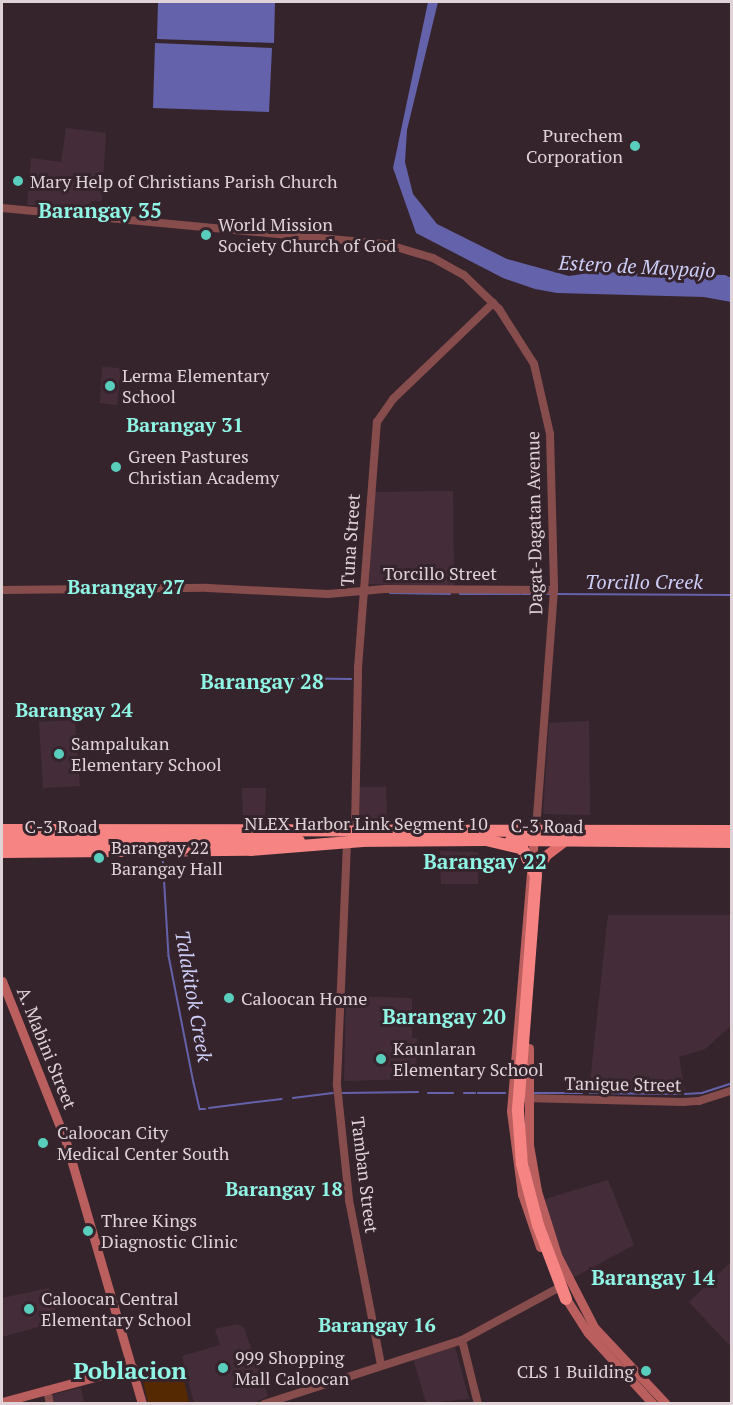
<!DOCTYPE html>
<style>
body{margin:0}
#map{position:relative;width:733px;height:1405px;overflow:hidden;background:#36242c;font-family:"PT Serif",serif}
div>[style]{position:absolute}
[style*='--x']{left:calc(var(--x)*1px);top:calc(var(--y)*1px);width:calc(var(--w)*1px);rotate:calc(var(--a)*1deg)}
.built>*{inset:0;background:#442d39}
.green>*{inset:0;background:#552901}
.water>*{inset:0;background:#6362ab}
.stream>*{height:1.5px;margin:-0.75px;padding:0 0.75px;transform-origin:0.75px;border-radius:0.75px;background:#6362ab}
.tertiary>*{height:8px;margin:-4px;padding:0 4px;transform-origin:4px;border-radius:4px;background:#874d4c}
.secondary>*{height:9px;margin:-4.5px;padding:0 4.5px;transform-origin:4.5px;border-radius:4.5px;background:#ba5f5e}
.primary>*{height:10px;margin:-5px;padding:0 5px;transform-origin:5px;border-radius:5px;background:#e16c6c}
.motorway>*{height:12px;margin:-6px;padding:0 6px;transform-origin:6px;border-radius:6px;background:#f58482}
.motorway-bridge>*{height:12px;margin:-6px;padding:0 6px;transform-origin:6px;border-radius:6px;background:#f58482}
.dots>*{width:16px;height:16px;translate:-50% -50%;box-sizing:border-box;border:3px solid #36242c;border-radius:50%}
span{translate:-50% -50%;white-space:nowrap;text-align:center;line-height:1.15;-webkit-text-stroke:6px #36242c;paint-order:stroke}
.poi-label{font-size:18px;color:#dfd3d8}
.right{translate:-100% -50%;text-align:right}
.left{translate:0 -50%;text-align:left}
.street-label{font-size:18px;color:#dfd3d8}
.water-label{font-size:20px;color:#cccef8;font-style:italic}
.neighbourhood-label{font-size:20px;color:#8ff6e5;font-weight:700}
.quarter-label{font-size:21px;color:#8ff6e5;font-weight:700}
.district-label{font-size:24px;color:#8ff6e5;font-weight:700}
.frame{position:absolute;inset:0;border:3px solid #dfd3d8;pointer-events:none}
</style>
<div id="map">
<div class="built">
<div style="clip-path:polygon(66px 128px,106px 133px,102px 201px,91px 201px,90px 207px,27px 205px,31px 158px,61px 162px)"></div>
<div style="clip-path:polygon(102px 367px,121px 368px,117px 405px,100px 403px)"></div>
<div style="clip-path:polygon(453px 491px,454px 587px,369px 584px,372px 492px)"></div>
<div style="clip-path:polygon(75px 720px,80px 786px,43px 788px,39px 722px)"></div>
<div style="clip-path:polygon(589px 721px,590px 815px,543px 814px,549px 723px)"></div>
<div style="clip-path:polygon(359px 787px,386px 787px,387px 818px,360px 818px)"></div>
<div style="clip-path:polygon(242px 788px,266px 788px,265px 818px,243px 818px)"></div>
<div style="clip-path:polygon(440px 851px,478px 852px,478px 884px,441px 884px)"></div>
<div style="clip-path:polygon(608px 915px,731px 915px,731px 1026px,705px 1049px,679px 1057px,685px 1091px,589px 1091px)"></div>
<div style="clip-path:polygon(346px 996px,412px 998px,412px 1038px,417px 1038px,416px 1079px,344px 1081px)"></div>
<div style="clip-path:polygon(608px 1180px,634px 1245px,571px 1279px,547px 1217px,545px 1199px)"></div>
<div style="clip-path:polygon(731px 1262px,731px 1347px,689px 1302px)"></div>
<div style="clip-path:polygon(49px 1288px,59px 1321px,2px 1337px,2px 1298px)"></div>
<div style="clip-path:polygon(238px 1324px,244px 1328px,268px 1396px,254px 1403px,194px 1403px,182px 1356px,220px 1345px,215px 1329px)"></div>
<div style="clip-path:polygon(455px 1347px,469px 1399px,426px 1403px,413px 1358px)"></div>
<div style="clip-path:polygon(81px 1388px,84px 1403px,52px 1403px,50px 1395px)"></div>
</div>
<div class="green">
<div style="clip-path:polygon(177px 1369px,182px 1371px,189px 1403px,148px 1403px,142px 1377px)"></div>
</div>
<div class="water">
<div style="clip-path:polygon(158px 2px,275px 2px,274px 43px,157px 39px)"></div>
<div style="clip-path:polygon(428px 2px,438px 2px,407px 130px,405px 162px,413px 194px,437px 224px,507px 259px,569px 276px,596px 272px,725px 275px,731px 278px,731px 302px,704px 297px,557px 293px,535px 289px,503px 278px,416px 233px,393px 168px)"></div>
<div style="clip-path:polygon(155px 43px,272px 48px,269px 112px,153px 108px)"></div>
</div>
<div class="stream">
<div style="--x:390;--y:593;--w:60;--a:1"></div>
<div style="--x:460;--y:594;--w:60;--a:0"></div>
<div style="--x:522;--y:594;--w:30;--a:0"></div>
<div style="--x:557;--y:594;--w:175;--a:0.3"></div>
<div style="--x:270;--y:678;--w:81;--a:0.7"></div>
<div style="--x:163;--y:855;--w:101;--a:86.6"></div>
<div style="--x:169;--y:956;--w:129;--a:78.9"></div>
<div style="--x:194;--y:1083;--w:27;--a:77"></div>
<div style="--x:200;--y:1109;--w:5;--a:0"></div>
<div style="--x:343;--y:1093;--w:75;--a:-0.8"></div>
<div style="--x:428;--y:1093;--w:25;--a:0"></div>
<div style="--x:464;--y:1093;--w:11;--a:0"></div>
<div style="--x:478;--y:1093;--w:27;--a:0"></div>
<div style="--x:534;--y:1093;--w:48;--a:0"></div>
<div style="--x:590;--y:1093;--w:90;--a:0.6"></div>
<div style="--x:685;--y:1094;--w:17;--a:-3"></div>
<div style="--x:702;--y:1093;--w:32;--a:-18"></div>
<div style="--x:293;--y:1098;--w:40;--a:-7.1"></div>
<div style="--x:209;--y:1108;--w:73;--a:-7.1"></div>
</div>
<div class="tertiary">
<div style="--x:2;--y:208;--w:386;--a:5.4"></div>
<div style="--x:386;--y:244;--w:49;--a:16.6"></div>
<div style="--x:433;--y:258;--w:35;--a:29"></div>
<div style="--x:464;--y:275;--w:49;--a:44.2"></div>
<div style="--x:499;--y:309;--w:65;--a:57.5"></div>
<div style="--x:534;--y:364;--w:72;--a:77.1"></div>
<div style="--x:550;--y:434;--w:156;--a:88.5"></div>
<div style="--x:554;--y:590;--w:239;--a:94.3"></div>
<div style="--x:2;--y:590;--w:206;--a:-0.6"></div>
<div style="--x:208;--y:588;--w:120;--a:2.9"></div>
<div style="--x:328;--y:594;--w:57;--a:-5"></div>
<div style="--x:385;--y:589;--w:169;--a:0.3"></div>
<div style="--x:355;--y:829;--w:161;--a:-88.9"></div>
<div style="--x:358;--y:668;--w:247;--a:-85.6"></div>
<div style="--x:377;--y:422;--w:28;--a:-55"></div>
<div style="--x:393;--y:399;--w:139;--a:-43.8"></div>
<div style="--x:347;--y:843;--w:242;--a:92.4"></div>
<div style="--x:337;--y:1085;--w:116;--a:84"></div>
<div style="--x:349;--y:1200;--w:168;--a:79"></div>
<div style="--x:524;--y:1098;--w:159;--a:1.4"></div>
<div style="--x:683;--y:1102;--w:16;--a:-4"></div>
<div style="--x:699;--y:1101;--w:35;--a:-18"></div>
<div style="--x:462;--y:1340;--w:66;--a:76"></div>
<div style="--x:47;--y:1390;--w:14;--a:78"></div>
<div style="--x:264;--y:1404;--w:208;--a:-17.9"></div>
<div style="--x:462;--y:1340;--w:111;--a:-28.4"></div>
</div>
<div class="secondary">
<div style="--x:534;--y:837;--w:275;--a:94.8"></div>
<div style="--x:511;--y:1111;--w:84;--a:82.5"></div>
<div style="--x:522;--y:1194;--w:56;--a:71.2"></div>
<div style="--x:2;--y:981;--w:173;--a:68.3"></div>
<div style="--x:66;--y:1142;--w:273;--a:73.8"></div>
<div style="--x:529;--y:1048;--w:97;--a:90"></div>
<div style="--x:529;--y:1145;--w:47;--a:80.1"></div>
<div style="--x:537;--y:1191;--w:67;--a:72.6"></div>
<div style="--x:557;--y:1255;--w:81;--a:62.8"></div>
<div style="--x:594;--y:1327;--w:105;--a:46.9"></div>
<div style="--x:563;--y:1294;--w:46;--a:57.3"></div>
<div style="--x:588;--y:1333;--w:96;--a:47.5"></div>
<div style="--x:2;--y:1402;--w:135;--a:-15.1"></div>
</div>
<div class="primary">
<div style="--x:540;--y:868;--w:13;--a:-63"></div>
<div style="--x:546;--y:856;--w:21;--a:-37"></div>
</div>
<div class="motorway">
<div style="--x:2;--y:841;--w:297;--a:0"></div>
<div style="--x:352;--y:841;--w:134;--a:-0.4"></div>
<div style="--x:2;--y:852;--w:249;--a:-0.5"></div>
<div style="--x:538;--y:1225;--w:79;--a:69.3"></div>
</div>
<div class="motorway-bridge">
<div style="--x:2;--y:830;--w:730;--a:0.08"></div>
<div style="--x:486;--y:840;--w:37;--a:13"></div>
<div style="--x:522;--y:848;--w:30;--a:63"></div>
<div style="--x:536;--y:875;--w:237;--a:94.4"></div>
<div style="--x:518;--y:1111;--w:53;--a:85.7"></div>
<div style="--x:522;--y:1164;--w:63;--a:75.3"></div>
<div style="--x:511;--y:840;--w:221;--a:0.5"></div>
<div style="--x:251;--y:850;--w:112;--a:-4.6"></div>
</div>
<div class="dots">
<div style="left:635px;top:146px;background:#5acebd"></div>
<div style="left:18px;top:181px;background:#5acebd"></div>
<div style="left:206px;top:235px;background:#5acebd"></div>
<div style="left:110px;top:386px;background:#5acebd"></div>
<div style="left:116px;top:467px;background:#5acebd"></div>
<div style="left:59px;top:754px;background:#5acebd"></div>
<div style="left:99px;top:858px;background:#5acebd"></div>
<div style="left:229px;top:998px;background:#5acebd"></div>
<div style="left:381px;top:1059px;background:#5acebd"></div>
<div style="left:43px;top:1143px;background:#5acebd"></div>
<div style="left:88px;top:1231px;background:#5acebd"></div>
<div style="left:29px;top:1309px;background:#5acebd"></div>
<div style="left:223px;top:1368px;background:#5acebd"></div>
<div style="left:646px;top:1371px;background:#5acebd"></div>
</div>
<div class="poi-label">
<span class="right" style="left:623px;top:146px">Purechem<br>Corporation</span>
<span class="left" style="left:30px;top:181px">Mary Help of Christians Parish Church</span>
<span class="left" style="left:218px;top:235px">World Mission<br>Society Church of God</span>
<span class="left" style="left:122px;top:386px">Lerma Elementary<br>School</span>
<span class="left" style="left:128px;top:467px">Green Pastures<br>Christian Academy</span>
<span class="left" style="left:71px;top:754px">Sampalukan<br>Elementary School</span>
<span class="left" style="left:111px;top:858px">Barangay 22<br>Barangay Hall</span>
<span class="left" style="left:241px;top:998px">Caloocan Home</span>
<span class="left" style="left:393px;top:1059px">Kaunlaran<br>Elementary School</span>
<span class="left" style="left:57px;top:1143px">Caloocan City<br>Medical Center South</span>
<span class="left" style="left:101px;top:1231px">Three Kings<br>Diagnostic Clinic</span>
<span class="left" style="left:41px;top:1309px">Caloocan Central<br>Elementary School</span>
<span class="left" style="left:235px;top:1368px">999 Shopping<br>Mall Caloocan</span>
<span class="right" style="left:634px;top:1371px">CLS 1 Building</span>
</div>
<div class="street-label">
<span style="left:534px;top:523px;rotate:-91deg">Dagat-Dagatan Avenue</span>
<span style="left:350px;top:540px;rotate:-86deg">Tuna Street</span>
<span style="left:440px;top:573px">Torcillo Street</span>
<span style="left:366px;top:823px">NLEX Harbor Link Segment 10</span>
<span style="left:61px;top:826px">C-3 Road</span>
<span style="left:547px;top:826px;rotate:1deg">C-3 Road</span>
<span style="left:47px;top:1048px;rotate:68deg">A. Mabini Street</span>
<span style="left:623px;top:1084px;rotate:1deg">Tanigue Street</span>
<span style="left:365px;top:1175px;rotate:83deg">Tamban Street</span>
</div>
<div class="water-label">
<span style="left:637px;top:266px;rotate:3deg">Estero de Maypajo</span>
<span style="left:644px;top:581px">Torcillo Creek</span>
<span style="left:194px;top:996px;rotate:80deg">Talakitok Creek</span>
</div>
<div class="neighbourhood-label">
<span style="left:185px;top:424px">Barangay 31</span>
<span style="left:126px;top:586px">Barangay 27</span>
<span style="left:74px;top:709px">Barangay 24</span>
<span style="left:284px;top:1188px">Barangay 18</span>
<span style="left:377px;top:1324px">Barangay 16</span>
</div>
<div class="quarter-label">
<span style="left:100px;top:210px">Barangay 35</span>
<span style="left:262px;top:681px">Barangay 28</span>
<span style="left:485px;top:861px">Barangay 22</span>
<span style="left:444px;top:1016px">Barangay 20</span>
<span style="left:653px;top:1277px">Barangay 14</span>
</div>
<div class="district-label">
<span style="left:130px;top:1371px">Poblacion</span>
</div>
<div class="frame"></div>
</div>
